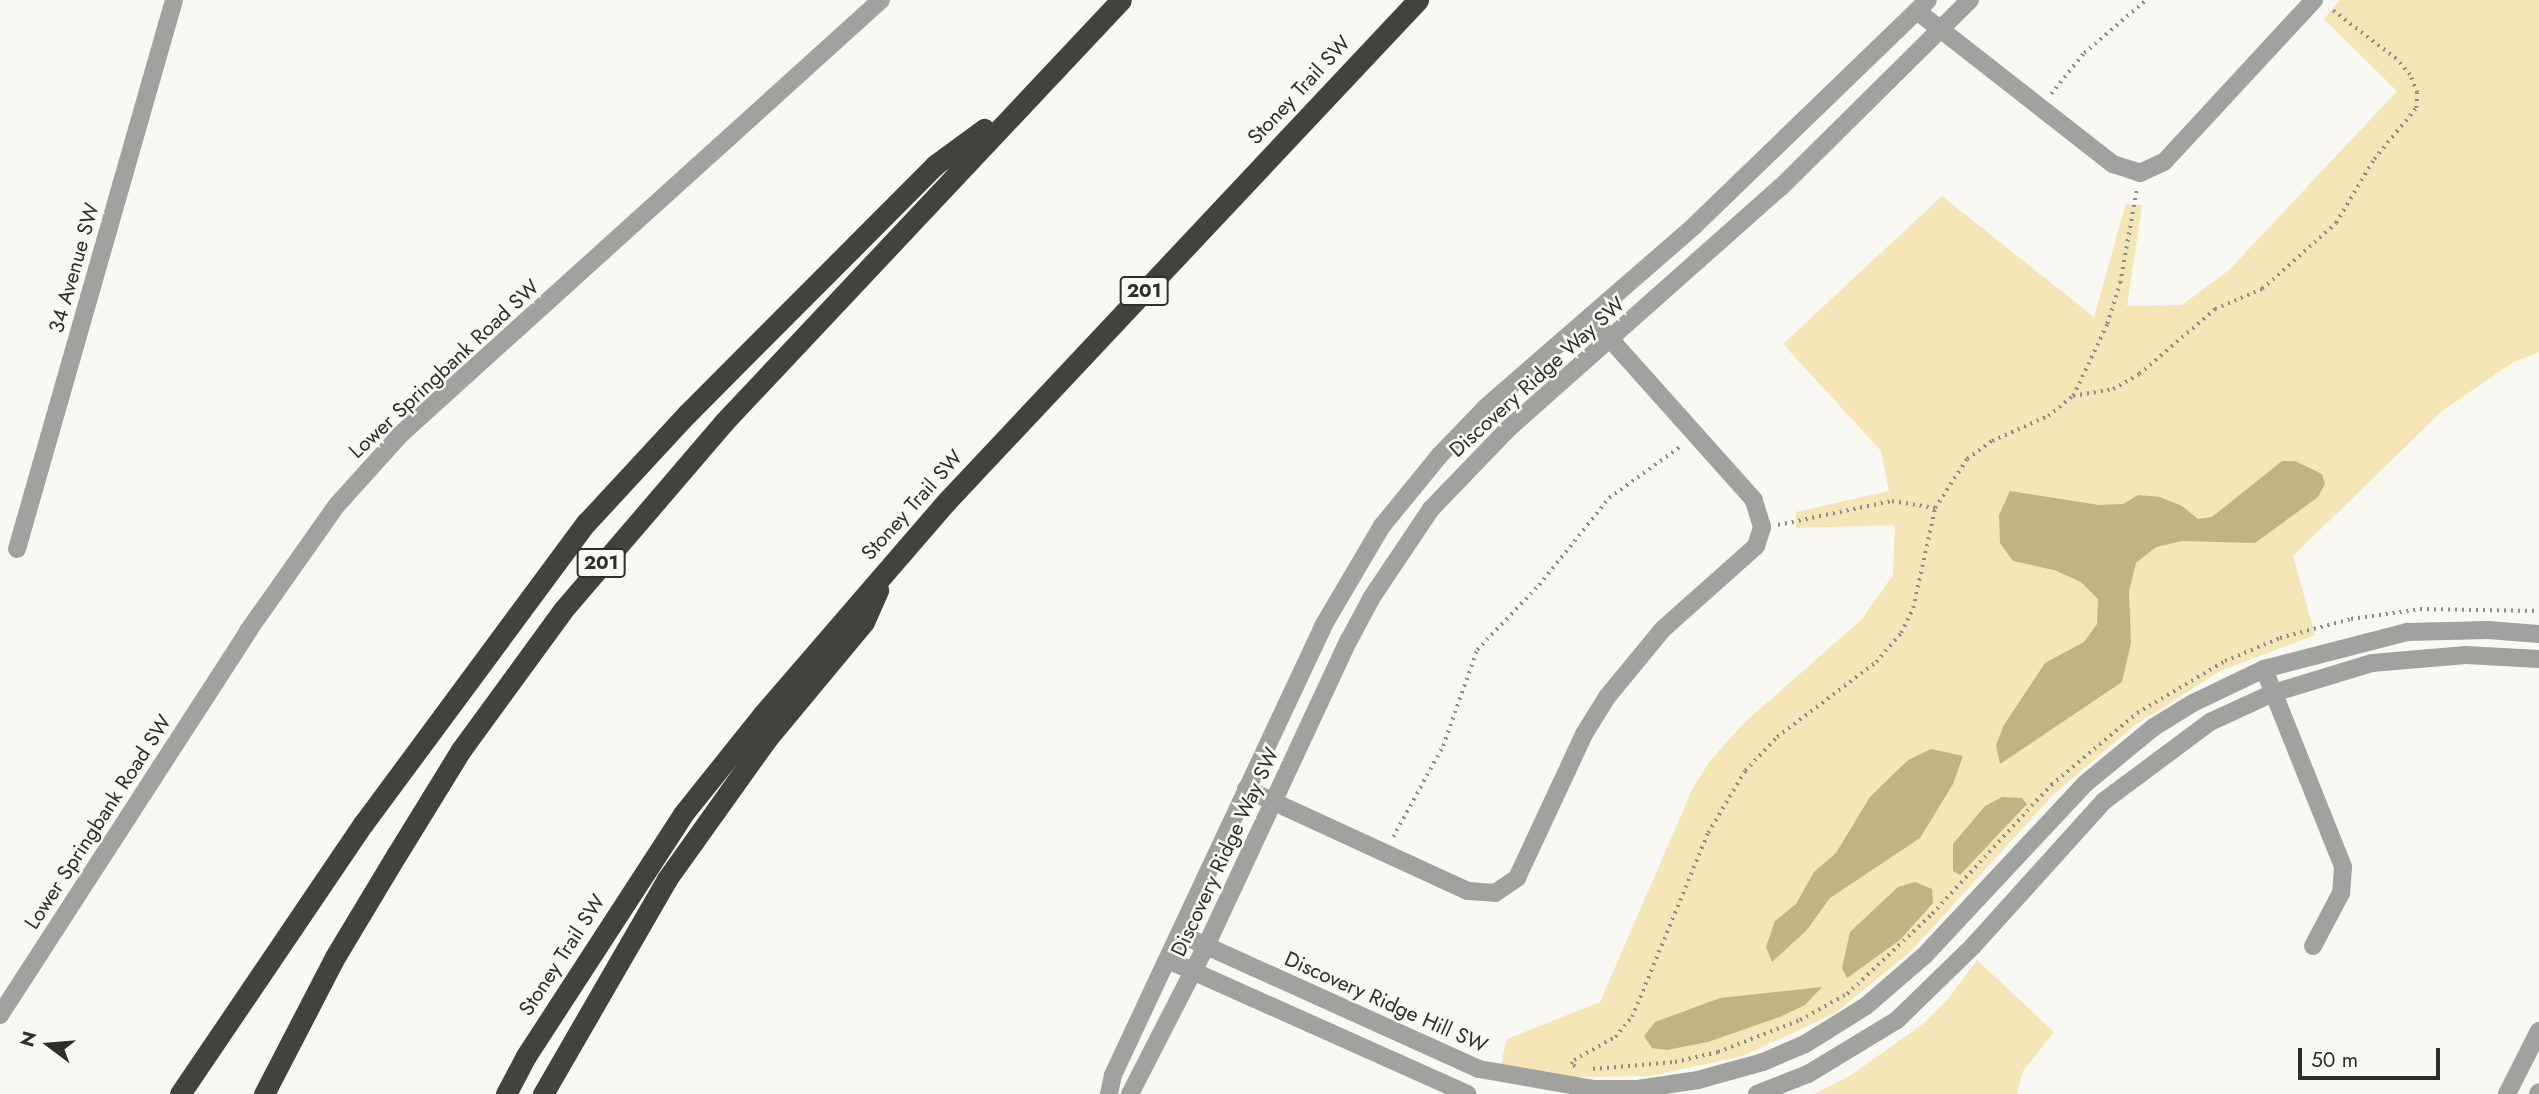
<!DOCTYPE html>
<style>
body{margin:0}
#map{position:relative;width:2539px;height:1094px;overflow:hidden;background:#f9f8f2;font-family:Jost,sans-serif}
div>[style]{position:absolute}
[style*='--x']{left:calc(var(--x)*1px);top:calc(var(--y)*1px);width:calc(var(--w)*1px);rotate:calc(var(--a)*1deg)}
.green>*{inset:0;background:#f5e6b7}
.forest>*{inset:0;background:#c1b384}
.path>*{height:3.5px;margin-top:-1.75px;transform-origin:0;background:repeating-linear-gradient(90deg,#8d8c88 0 2px,transparent 0 7px)}
.street>*{height:18px;margin:-9px;padding:0 9px;transform-origin:9px;border-radius:9px;background:#a1a19f}
.highway>*{height:21px;margin:-10.5px;padding:0 10.5px;transform-origin:10.5px;border-radius:10.5px;background:#43423e}
span{translate:-50% -50%;white-space:nowrap;text-align:center;line-height:1.15;-webkit-text-stroke:5px #f9f8f2;paint-order:stroke}
.shield-label span{padding:2px 5px;background:#f9f8f2;border:2px solid;border-radius:5px;-webkit-text-stroke-width:0}
.shield-label{font-size:19px;color:#2f2e2c;font-weight:700}
.street-label{font-size:21px;color:#2f2e2c}
.north{position:absolute;left:14px;top:1010px;width:70px;height:70px;-webkit-text-stroke:5px #f9f8f2;paint-order:stroke;rotate:286deg;font-size:19px;font-weight:700;line-height:28px;text-align:center;color:#2f2e2c}
.north::after{content:'';display:block;margin:auto;width:24px;height:32px;background:#2f2e2c;clip-path:polygon(50% 0,100% 100%,50% 72%,0 100%)}
.scale{position:absolute;left:2298px;top:1048px;width:142px;height:32px;box-sizing:border-box;border:4px solid #2f2e2c;border-top:0;padding-left:9px;font-size:21px;line-height:24px;white-space:nowrap;color:#2f2e2c;-webkit-text-stroke:5px #f9f8f2;paint-order:stroke}
</style>
<div id="map">
<div class="green">
<div style="clip-path:polygon(2340px 0,2539px 0,2539px 352px,2512px 363px,2442px 411px,2293px 556px,2315px 635px,2222px 670px,2135px 725px,2053px 795px,1911px 951px,1835px 1013px,1743px 1056px,1650px 1076px,1559px 1077px,1501px 1064px,1507px 1039px,1600px 1002px,1692px 790px,1709px 762px,1745px 722px,1861px 620px,1893px 575px,1895px 525px,1796px 528px,1796px 512px,1889px 491px,1881px 451px,1783px 344px,1942px 196px,2094px 317px,2126px 203px,2142px 205px,2127px 306px,2182px 305px,2229px 270px,2397px 91px,2324px 19px)"></div>
<div style="clip-path:polygon(1977px 960px,2054px 1032px,2023px 1071px,2017px 1094px,1814px 1094px,1851px 1075px,1924px 1023px,1948px 999px)"></div>
</div>
<div class="forest">
<div style="clip-path:polygon(2282px 461px,2295px 461px,2322px 474px,2325px 484px,2318px 497px,2255px 543px,2182px 541px,2156px 547px,2136px 563px,2129px 591px,2131px 643px,2122px 682px,2000px 764px,1996px 745px,2004px 725px,2045px 663px,2084px 642px,2097px 624px,2098px 599px,2081px 582px,2054px 570px,2013px 561px,2000px 543px,1999px 515px,2010px 491px,2099px 505px,2123px 504px,2138px 495px,2160px 497px,2182px 506px,2198px 519px,2212px 517px)"></div>
<div style="clip-path:polygon(1931px 749px,1963px 756px,1953px 784px,1920px 838px,1830px 898px,1806px 931px,1772px 962px,1766px 947px,1775px 921px,1796px 904px,1814px 872px,1836px 853px,1870px 797px,1908px 760px)"></div>
<div style="clip-path:polygon(2002px 797px,2022px 798px,2027px 804px,1960px 875px,1953px 871px,1953px 844px,1985px 806px)"></div>
<div style="clip-path:polygon(1915px 882px,1932px 889px,1933px 903px,1900px 940px,1847px 978px,1842px 968px,1850px 932px,1898px 887px)"></div>
<div style="clip-path:polygon(1822px 987px,1805px 1005px,1782px 1016px,1708px 1042px,1667px 1050px,1652px 1048px,1644px 1036px,1655px 1022px,1720px 998px)"></div>
</div>
<div class="path">
<div style="--x:2051;--y:94;--w:53;--a:-51.2"></div>
<div style="--x:2084;--y:53;--w:82;--a:-40.5"></div>
<div style="--x:2073;--y:396;--w:80;--a:-64.7"></div>
<div style="--x:2107;--y:324;--w:43;--a:-72.4"></div>
<div style="--x:2120;--y:283;--w:97;--a:-79.9"></div>
<div style="--x:1778;--y:525;--w:116;--a:-11.9"></div>
<div style="--x:1892;--y:501;--w:44;--a:9.2"></div>
<div style="--x:1393;--y:837;--w:104;--a:-61.2"></div>
<div style="--x:1443;--y:746;--w:102;--a:-70.5"></div>
<div style="--x:1477;--y:650;--w:90;--a:-46.4"></div>
<div style="--x:1539;--y:585;--w:112;--a:-51.2"></div>
<div style="--x:1609;--y:498;--w:89;--a:-35.8"></div>
<div style="--x:1575;--y:1067;--w:5;--a:-143"></div>
<div style="--x:1571;--y:1064;--w:5;--a:-53"></div>
<div style="--x:1574;--y:1060;--w:47;--a:-29.3"></div>
<div style="--x:1615;--y:1037;--w:26;--a:-50"></div>
<div style="--x:1632;--y:1017;--w:199;--a:-67.6"></div>
<div style="--x:1708;--y:833;--w:72;--a:-59.2"></div>
<div style="--x:1745;--y:771;--w:47;--a:-46.7"></div>
<div style="--x:1777;--y:737;--w:124;--a:-37.1"></div>
<div style="--x:1876;--y:662;--w:38;--a:-49"></div>
<div style="--x:1901;--y:633;--w:28;--a:-64"></div>
<div style="--x:1913;--y:608;--w:102;--a:-77.6"></div>
<div style="--x:1935;--y:508;--w:59;--a:-56.9"></div>
<div style="--x:1967;--y:459;--w:31;--a:-36"></div>
<div style="--x:1992;--y:441;--w:61;--a:-24.1"></div>
<div style="--x:2048;--y:416;--w:32;--a:-39"></div>
<div style="--x:2073;--y:396;--w:41;--a:-9.9"></div>
<div style="--x:2113;--y:389;--w:30;--a:-30"></div>
<div style="--x:2139;--y:374;--w:100;--a:-40.5"></div>
<div style="--x:2215;--y:309;--w:51;--a:-23.1"></div>
<div style="--x:2262;--y:289;--w:99;--a:-41.7"></div>
<div style="--x:2336;--y:223;--w:74;--a:-59.3"></div>
<div style="--x:2374;--y:159;--w:66;--a:-50.5"></div>
<div style="--x:2416;--y:108;--w:15;--a:-86"></div>
<div style="--x:2417;--y:93;--w:19;--a:-111"></div>
<div style="--x:2410;--y:75;--w:21;--a:-131"></div>
<div style="--x:2396;--y:59;--w:84;--a:-142.7"></div>
<div style="--x:1593;--y:1069;--w:82;--a:-4.9"></div>
<div style="--x:1675;--y:1062;--w:44;--a:-13.1"></div>
<div style="--x:1718;--y:1052;--w:88;--a:-21.3"></div>
<div style="--x:1800;--y:1020;--w:54;--a:-29"></div>
<div style="--x:1847;--y:994;--w:117;--a:-43.3"></div>
<div style="--x:1932;--y:914;--w:176;--a:-47.3"></div>
<div style="--x:2051;--y:785;--w:112;--a:-39.9"></div>
<div style="--x:2137;--y:713;--w:102;--a:-30.6"></div>
<div style="--x:2225;--y:661;--w:60;--a:-22.7"></div>
<div style="--x:2280;--y:638;--w:73;--a:-15"></div>
<div style="--x:2351;--y:619;--w:70;--a:-8.2"></div>
<div style="--x:2420;--y:609;--w:119;--a:1"></div>
</div>
<div class="street">
<div style="--x:1917;--y:11;--w:249;--a:38"></div>
<div style="--x:2113;--y:164;--w:28;--a:18"></div>
<div style="--x:2140;--y:173;--w:26;--a:-25"></div>
<div style="--x:2164;--y:162;--w:221;--a:-47.2"></div>
<div style="--x:17;--y:549;--w:571;--a:-74.04"></div>
<div style="--x:2264;--y:669;--w:213;--a:68.2"></div>
<div style="--x:2343;--y:867;--w:26;--a:94"></div>
<div style="--x:2341;--y:893;--w:60;--a:117.8"></div>
<div style="--x:1246;--y:789;--w:244;--a:24.7"></div>
<div style="--x:1468;--y:891;--w:27;--a:4"></div>
<div style="--x:1495;--y:893;--w:27;--a:-34"></div>
<div style="--x:1517;--y:878;--w:159;--a:-65"></div>
<div style="--x:1584;--y:734;--w:44;--a:-58.1"></div>
<div style="--x:1607;--y:697;--w:88;--a:-50.5"></div>
<div style="--x:1663;--y:629;--w:125;--a:-41.7"></div>
<div style="--x:1756;--y:546;--w:20;--a:-72"></div>
<div style="--x:1762;--y:527;--w:28;--a:-107"></div>
<div style="--x:1754;--y:500;--w:244;--a:-131.8"></div>
<div style="--x:1180;--y:934;--w:328;--a:24.3"></div>
<div style="--x:1479;--y:1069;--w:117;--a:9.9"></div>
<div style="--x:1594;--y:1089;--w:44;--a:0"></div>
<div style="--x:1638;--y:1089;--w:61;--a:-8.5"></div>
<div style="--x:1698;--y:1080;--w:67;--a:-15.5"></div>
<div style="--x:1763;--y:1062;--w:46;--a:-23.2"></div>
<div style="--x:1805;--y:1044;--w:72;--a:-31.9"></div>
<div style="--x:1866;--y:1006;--w:77;--a:-40.8"></div>
<div style="--x:1924;--y:956;--w:237;--a:-46.9"></div>
<div style="--x:2086;--y:783;--w:88;--a:-39.5"></div>
<div style="--x:2154;--y:727;--w:46;--a:-31.6"></div>
<div style="--x:2193;--y:703;--w:79;--a:-25.6"></div>
<div style="--x:2264;--y:669;--w:148;--a:-14.5"></div>
<div style="--x:2407;--y:632;--w:81;--a:-1.4"></div>
<div style="--x:2488;--y:630;--w:51;--a:4.5"></div>
<div style="--x:1168;--y:960;--w:328;--a:24.1"></div>
<div style="--x:0;--y:1015;--w:457;--a:-57.1"></div>
<div style="--x:248;--y:631;--w:154;--a:-54.8"></div>
<div style="--x:337;--y:505;--w:96;--a:-48"></div>
<div style="--x:401;--y:434;--w:647;--a:-42.12"></div>
<div style="--x:1109;--y:1094;--w:19;--a:-78"></div>
<div style="--x:1113;--y:1075;--w:496;--a:-64.9"></div>
<div style="--x:1323;--y:626;--w:116;--a:-59.5"></div>
<div style="--x:1382;--y:526;--w:92;--a:-50.8"></div>
<div style="--x:1440;--y:455;--w:66;--a:-46.2"></div>
<div style="--x:1486;--y:407;--w:276;--a:-41"></div>
<div style="--x:1694;--y:226;--w:325;--a:-44"></div>
<div style="--x:1130;--y:1094;--w:166;--a:-62.8"></div>
<div style="--x:1206;--y:946;--w:338;--a:-65"></div>
<div style="--x:1349;--y:640;--w:49;--a:-61.9"></div>
<div style="--x:1372;--y:597;--w:106;--a:-56.2"></div>
<div style="--x:1431;--y:509;--w:111;--a:-46.1"></div>
<div style="--x:1508;--y:429;--w:365;--a:-41.6"></div>
<div style="--x:1781;--y:187;--w:266;--a:-44.7"></div>
<div style="--x:1757;--y:1094;--w:55;--a:-21.4"></div>
<div style="--x:1808;--y:1074;--w:104;--a:-31.2"></div>
<div style="--x:1897;--y:1020;--w:106;--a:-44.2"></div>
<div style="--x:1973;--y:946;--w:195;--a:-47.9"></div>
<div style="--x:2104;--y:801;--w:132;--a:-36.7"></div>
<div style="--x:2210;--y:722;--w:69;--a:-24.7"></div>
<div style="--x:2273;--y:693;--w:103;--a:-16.9"></div>
<div style="--x:2372;--y:663;--w:94;--a:-4.9"></div>
<div style="--x:2466;--y:655;--w:73;--a:3.1"></div>
<div style="--x:2507;--y:1094;--w:71;--a:-63.1"></div>
<div style="--x:2538;--y:1094;--w:2;--a:-63"></div>
</div>
<div class="highway">
<div style="--x:180;--y:1094;--w:326;--a:-55.9"></div>
<div style="--x:363;--y:824;--w:375;--a:-53.5"></div>
<div style="--x:586;--y:523;--w:149;--a:-47.2"></div>
<div style="--x:687;--y:414;--w:351;--a:-45.1"></div>
<div style="--x:935;--y:165;--w:61;--a:-36.3"></div>
<div style="--x:264;--y:1094;--w:154;--a:-62.6"></div>
<div style="--x:335;--y:957;--w:120;--a:-59"></div>
<div style="--x:397;--y:854;--w:122;--a:-58.4"></div>
<div style="--x:461;--y:750;--w:173;--a:-53.9"></div>
<div style="--x:563;--y:610;--w:248;--a:-49.4"></div>
<div style="--x:724;--y:422;--w:579;--a:-46.75"></div>
<div style="--x:506;--y:1094;--w:43;--a:-62.2"></div>
<div style="--x:526;--y:1056;--w:288;--a:-57"></div>
<div style="--x:683;--y:814;--w:128;--a:-51.3"></div>
<div style="--x:763;--y:714;--w:281;--a:-49.2"></div>
<div style="--x:947;--y:501;--w:688;--a:-46.77"></div>
<div style="--x:543;--y:1094;--w:248;--a:-60"></div>
<div style="--x:667;--y:879;--w:171;--a:-54.5"></div>
<div style="--x:766;--y:740;--w:153;--a:-50.3"></div>
<div style="--x:864;--y:622;--w:35;--a:-66"></div>
</div>
<div class="shield-label">
<span style="left:1144px;top:291px">201</span>
<span style="left:601px;top:563px">201</span>
</div>
<div class="street-label">
<span style="left:1299px;top:90px;rotate:-47deg">Stoney Trail SW</span>
<span style="left:74px;top:268px;rotate:-74deg">34 Avenue SW</span>
<span style="left:444px;top:369px;rotate:-43deg">Lower Springbank Road SW</span>
<span style="left:1537px;top:377px;rotate:-42deg">Discovery Ridge Way SW</span>
<span style="left:912px;top:505px;rotate:-48deg">Stoney Trail SW</span>
<span style="left:98px;top:822px;rotate:-57deg">Lower Springbank Road SW</span>
<span style="left:1225px;top:852px;rotate:-65deg">Discovery Ridge Way SW</span>
<span style="left:562px;top:955px;rotate:-57deg">Stoney Trail SW</span>
<span style="left:1386px;top:1002px;rotate:24deg">Discovery Ridge Hill SW</span>
</div>
<div class="north">N</div>
<div class="scale">50 m</div>
</div>
